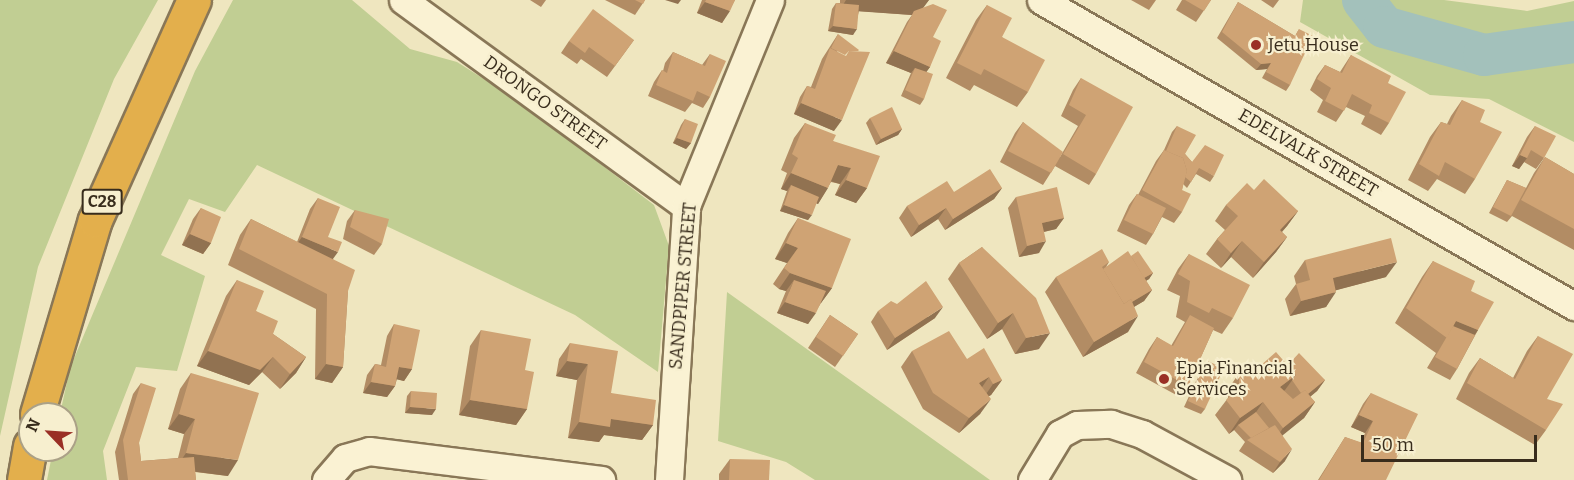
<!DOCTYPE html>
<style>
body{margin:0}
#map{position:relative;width:1574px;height:480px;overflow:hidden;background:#efe6bf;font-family:Bitter,serif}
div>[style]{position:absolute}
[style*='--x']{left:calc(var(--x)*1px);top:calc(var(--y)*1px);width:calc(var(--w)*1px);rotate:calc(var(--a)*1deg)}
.green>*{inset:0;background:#c1ce93}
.river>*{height:42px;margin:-21px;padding:0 21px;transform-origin:21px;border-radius:21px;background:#a3c1bb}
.roads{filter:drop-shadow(2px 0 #897757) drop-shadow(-2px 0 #897757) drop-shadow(0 2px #897757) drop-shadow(0 -2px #897757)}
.minor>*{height:27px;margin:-13.5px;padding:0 13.5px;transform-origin:13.5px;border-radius:13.5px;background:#faf2d3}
.highway>*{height:33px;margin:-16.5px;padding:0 16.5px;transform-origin:16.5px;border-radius:16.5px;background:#e3af4c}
.wall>*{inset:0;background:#b28c64}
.shaded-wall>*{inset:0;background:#917251}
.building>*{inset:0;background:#cfa374}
.dots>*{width:16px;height:16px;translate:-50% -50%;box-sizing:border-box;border:3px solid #f7efcf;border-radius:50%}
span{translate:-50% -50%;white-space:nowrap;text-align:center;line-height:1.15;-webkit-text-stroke:4.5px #f7efcf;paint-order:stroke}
.shield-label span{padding:2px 4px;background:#f7efcf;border:2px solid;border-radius:4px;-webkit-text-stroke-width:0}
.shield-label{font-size:16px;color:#382c1c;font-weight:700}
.poi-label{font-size:18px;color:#382c1c}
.left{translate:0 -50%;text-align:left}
.street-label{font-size:18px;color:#382c1c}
.north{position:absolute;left:18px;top:402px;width:60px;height:60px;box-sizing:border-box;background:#f7efcf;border:2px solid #aba187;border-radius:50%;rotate:295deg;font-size:16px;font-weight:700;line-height:24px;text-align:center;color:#382c1c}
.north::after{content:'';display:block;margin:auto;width:21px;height:27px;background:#9a2f25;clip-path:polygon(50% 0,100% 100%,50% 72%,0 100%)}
.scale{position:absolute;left:1361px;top:435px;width:176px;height:27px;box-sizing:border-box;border:3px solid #382c1c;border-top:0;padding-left:8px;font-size:18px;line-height:21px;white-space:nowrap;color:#382c1c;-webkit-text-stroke:4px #f7efcf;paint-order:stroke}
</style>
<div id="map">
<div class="green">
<div style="clip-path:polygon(0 0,158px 0,114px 79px,38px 267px,0 436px)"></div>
<div style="clip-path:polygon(233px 0,352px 0,410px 49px,457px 62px,517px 100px,654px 205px,669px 246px,658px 372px,575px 315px,257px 165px,225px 212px,189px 199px,161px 255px,205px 276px,177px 371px,136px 367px,103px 451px,107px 480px,47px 480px,53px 450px,66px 450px,66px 414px,60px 414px,70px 368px,195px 71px)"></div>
<div style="clip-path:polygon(1303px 0,1444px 0,1527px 11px,1574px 1px,1574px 142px,1489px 99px,1430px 95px,1300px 22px)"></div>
<div style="clip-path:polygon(727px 292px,990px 480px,815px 480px,786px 462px,718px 441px)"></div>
</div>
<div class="river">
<div style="--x:1363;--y:0;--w:34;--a:52"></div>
<div style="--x:1384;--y:27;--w:104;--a:15.6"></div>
<div style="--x:1484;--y:55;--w:91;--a:-8.2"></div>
</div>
<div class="roads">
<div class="minor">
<div style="--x:403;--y:0;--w:350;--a:36.1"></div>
<div style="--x:1041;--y:0;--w:615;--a:29.86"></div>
<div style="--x:326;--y:480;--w:29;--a:-49"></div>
<div style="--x:345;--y:458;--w:25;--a:-16"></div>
<div style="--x:369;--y:451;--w:234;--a:7.1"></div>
<div style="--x:669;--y:480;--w:275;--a:-86.4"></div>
<div style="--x:686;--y:206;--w:222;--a:-67.8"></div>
<div style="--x:1032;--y:480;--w:54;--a:-58.7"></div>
<div style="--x:1060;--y:434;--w:19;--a:-28"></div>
<div style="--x:1077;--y:425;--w:34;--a:-2"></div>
<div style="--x:1111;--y:424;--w:33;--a:18"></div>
<div style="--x:1142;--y:434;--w:97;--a:28.4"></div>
</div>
<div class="highway">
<div style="--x:37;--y:414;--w:202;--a:-73.4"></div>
<div style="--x:95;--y:220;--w:241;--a:-65.8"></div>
<div style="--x:24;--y:480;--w:35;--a:-80"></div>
</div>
</div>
<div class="wall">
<div style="clip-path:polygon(530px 0,546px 0,541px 7px)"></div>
<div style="clip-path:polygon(605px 0,645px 0,635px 15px)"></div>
<div style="clip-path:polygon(702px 0,735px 0,722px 23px,697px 13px)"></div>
<div style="clip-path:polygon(840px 0,929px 0,923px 7px,933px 37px,930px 67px,926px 72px,924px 99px,920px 105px,901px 96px,911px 73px,886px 63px,907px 22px,912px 15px,859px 11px,853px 35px,828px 31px,832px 9px,836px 3px,840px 3px)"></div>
<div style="clip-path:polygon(1131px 0,1156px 0,1149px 10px)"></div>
<div style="clip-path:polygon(1182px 0,1211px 0,1196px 22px,1176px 10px)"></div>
<div style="clip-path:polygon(1261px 0,1279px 0,1273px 8px)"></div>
<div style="clip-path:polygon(1238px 2px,1295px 36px,1299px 29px,1290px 85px,1286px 91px,1262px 78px,1267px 69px,1256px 70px,1217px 38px)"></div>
<div style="clip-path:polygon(987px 5px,1028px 92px,1017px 107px,974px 85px,970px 91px,946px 78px,976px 20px)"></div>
<div style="clip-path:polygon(838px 34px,834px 131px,794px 114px,800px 97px,807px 86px,811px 87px,822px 59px)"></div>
<div style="clip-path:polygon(634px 40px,607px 77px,581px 59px,577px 64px,561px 53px,569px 41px)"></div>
<div style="clip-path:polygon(673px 52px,702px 65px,710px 54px,710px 97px,703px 108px,692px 103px,685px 112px,648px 96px,654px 82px,662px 70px,663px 71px,665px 63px)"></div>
<div style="clip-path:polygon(1351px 55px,1388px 83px,1389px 123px,1381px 135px,1361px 124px,1365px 116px,1346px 107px,1336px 122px,1317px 112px,1323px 100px,1310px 90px,1317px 76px,1325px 65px,1340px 72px)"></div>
<div style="clip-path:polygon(1081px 78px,1096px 174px,1089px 185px,1055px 166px,1043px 185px,1000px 162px,1015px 133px,1023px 122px,1060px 157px,1078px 126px,1061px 116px,1073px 90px)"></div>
<div style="clip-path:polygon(1462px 100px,1480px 122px,1475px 179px,1465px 194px,1437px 179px,1428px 191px,1408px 180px,1430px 137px,1441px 122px,1447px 124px,1451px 116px)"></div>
<div style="clip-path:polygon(870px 118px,902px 129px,898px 135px,876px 145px,866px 123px)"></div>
<div style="clip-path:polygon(685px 119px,691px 143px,686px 149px,673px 143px,681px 125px)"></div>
<div style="clip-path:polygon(805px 123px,833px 141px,867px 188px,856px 203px,835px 195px,840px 184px,831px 182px,818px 204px,816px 203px,808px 220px,780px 211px,787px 191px,781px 189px,787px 173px,781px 170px,794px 138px)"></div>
<div style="clip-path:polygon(1177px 126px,1185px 154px,1192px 162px,1214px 176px,1210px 182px,1196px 174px,1187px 188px,1183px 184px,1182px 190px,1182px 212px,1174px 223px,1162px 217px,1153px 234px,1146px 245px,1117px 231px,1129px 205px,1137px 194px,1138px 195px,1156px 161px,1164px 150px,1172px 132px)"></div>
<div style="clip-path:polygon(1535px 126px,1544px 158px,1536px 169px,1524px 162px,1519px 169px,1512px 166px,1527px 137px)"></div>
<div style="clip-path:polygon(1545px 157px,1574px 174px,1574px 250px,1512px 216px,1507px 222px,1489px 213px,1507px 180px,1526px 188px,1534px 173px)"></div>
<div style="clip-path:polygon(1002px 188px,994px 199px,945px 230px,938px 219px,911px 237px,899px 218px,907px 206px,954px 192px)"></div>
<div style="clip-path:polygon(1254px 190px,1298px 211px,1287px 226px,1282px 232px,1287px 237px,1276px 252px,1253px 278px,1231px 257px,1221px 268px,1206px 254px,1217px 239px,1225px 230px,1215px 221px,1226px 205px)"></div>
<div style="clip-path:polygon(1016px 197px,1064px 218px,1056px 229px,1044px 232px,1039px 253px,1019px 257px,1008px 208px)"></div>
<div style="clip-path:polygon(318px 198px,333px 259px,348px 291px,343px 367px,332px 383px,315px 379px,316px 309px,228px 265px,240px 235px,251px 219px,297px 242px,310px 209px)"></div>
<div style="clip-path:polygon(201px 208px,211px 243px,203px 254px,182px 245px,193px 219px)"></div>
<div style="clip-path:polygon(355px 210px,382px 244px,374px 255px,343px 239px,347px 221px)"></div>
<div style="clip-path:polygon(798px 218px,832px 288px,821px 303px,808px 324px,777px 313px,786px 291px,779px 289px,773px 284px,787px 263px,775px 259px,788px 233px)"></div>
<div style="clip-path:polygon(982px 247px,1039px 349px,1015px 354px,1002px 329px,987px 339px,948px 279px,959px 263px)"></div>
<div style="clip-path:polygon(1189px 254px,1233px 318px,1222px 334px,1213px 330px,1188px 386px,1180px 397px,1136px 373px,1149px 349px,1157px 337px,1171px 346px,1185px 322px,1176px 317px,1180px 296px,1167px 290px,1178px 269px)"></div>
<div style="clip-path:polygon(1131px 256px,1153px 273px,1149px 279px,1146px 281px,1152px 290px,1144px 301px,1134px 307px,1128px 332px,1083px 357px,1045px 292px,1056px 277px,1109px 262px,1106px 267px)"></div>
<div style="clip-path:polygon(1305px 260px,1386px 277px,1336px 290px,1326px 307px,1290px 316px,1285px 299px,1296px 284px,1294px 276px)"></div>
<div style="clip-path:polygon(1433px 261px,1471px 291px,1478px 330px,1457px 369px,1450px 380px,1427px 368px,1436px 353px,1395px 323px,1422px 277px)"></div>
<div style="clip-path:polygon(237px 280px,256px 311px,273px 334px,306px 357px,296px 373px,280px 389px,262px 372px,249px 385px,197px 366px,226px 296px)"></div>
<div style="clip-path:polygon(878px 311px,935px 318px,887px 350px,871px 322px)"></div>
<div style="clip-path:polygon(830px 315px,858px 334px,835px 367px,808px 348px)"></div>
<div style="clip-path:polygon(394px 324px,412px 369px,404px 381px,397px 379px,395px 386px,387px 397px,363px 393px,367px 375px,375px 364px,381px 365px,387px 336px)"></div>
<div style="clip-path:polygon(481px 330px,527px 409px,516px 425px,459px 415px,470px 346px)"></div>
<div style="clip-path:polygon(1538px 336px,1547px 399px,1546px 430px,1535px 445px,1456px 399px,1469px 373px,1480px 358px,1513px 378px,1527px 351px)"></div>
<div style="clip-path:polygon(570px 343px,611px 393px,653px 425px,642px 440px,604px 435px,599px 442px,568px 438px,577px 380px,556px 376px,559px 359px)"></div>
<div style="clip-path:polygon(912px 351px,967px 359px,1002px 380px,991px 395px,989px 396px,980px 414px,959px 433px,923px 409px,901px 367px)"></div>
<div style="clip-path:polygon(1207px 361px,1205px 409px,1201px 414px,1184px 407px,1203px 366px)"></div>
<div style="clip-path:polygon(1288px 365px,1325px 380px,1317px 391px,1310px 397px,1315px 402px,1304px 418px,1282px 435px,1285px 461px,1273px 473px,1239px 451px,1245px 442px,1234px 430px,1229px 434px,1215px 415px,1228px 398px,1229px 388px,1239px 373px,1252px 373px)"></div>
<div style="clip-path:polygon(191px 373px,228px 476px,195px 472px,196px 480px,119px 480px,115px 452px,133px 394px,141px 383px,139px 443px,141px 461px,178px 458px,184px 434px,168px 429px,180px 389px)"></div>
<div style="clip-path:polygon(411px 391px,432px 415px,405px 413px,407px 396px)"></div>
<div style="clip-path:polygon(1371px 393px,1386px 480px,1318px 480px,1345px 437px,1361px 443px,1365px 433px,1351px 427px,1363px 404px)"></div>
<div style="clip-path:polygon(730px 459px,769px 480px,719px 480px,719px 474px)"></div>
</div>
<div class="shaded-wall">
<div style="clip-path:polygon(665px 0,681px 0,678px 4px)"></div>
<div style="clip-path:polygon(846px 0,929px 0,918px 15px,914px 11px,912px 15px,840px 10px)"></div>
<div style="clip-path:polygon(705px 2px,730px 11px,722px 23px,697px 13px)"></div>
<div style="clip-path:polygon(833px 26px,857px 29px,853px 35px,828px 31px)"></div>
<div style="clip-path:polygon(894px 51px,930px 67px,922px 78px,915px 68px,911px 73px,886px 63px)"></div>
<div style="clip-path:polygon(1271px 63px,1267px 69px,1256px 70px,1261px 64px)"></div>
<div style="clip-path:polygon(801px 103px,842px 120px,834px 131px,794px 114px)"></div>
<div style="clip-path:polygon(902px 129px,898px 135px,876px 145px,881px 139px)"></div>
<div style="clip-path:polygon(677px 138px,691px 143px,686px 149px,673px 143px)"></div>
<div style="clip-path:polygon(1520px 155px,1527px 158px,1519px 169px,1512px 166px)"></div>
<div style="clip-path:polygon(838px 165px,851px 168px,840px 184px,827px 180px)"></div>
<div style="clip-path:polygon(791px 173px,828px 188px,818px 204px,789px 192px,791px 185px,787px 191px,781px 189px)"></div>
<div style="clip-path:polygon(846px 180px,867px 188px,856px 203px,835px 195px)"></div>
<div style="clip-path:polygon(1002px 188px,994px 199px,945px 230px,953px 219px)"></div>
<div style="clip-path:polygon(784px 205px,812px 215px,808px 220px,780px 211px)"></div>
<div style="clip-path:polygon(946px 208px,938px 219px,911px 237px,919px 225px)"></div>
<div style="clip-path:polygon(1298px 211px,1287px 226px,1269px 246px,1280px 230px)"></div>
<div style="clip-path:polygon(1064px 218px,1056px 229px,1034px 234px,1042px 223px)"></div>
<div style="clip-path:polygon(190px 234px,211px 243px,203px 254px,182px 245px)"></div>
<div style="clip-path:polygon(302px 237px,338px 252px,330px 263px,294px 248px)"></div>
<div style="clip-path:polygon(1287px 237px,1276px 252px,1253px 278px,1264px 262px)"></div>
<div style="clip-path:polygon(1046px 241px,1039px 253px,1019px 257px,1027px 246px)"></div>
<div style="clip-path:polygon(1242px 241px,1231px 257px,1221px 268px,1231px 253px)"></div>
<div style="clip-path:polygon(786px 243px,798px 248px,787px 263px,775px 259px)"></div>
<div style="clip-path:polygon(1397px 262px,1386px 277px,1322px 294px,1333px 278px)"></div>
<div style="clip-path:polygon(790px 273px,832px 288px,821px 303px,789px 292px,794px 280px,786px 291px,779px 289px)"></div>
<div style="clip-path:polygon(1153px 273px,1149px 279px,1135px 287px,1139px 281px)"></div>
<div style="clip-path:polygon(1152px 290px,1144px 301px,1113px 319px,1121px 308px)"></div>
<div style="clip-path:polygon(1336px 292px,1326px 307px,1290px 316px,1301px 301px)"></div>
<div style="clip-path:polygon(785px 302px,816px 313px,808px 324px,777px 313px)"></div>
<div style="clip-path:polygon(943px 307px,935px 318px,887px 350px,895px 338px)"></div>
<div style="clip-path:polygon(1013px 313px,1002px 329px,987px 339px,998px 323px)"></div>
<div style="clip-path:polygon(1138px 316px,1128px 332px,1083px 357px,1094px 342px)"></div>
<div style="clip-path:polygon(1456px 321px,1478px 330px,1467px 346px,1446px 337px)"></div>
<div style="clip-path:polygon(1050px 333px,1039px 349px,1015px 354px,1026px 338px)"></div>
<div style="clip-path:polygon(208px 351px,273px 357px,262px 372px,249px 385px,197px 366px)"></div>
<div style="clip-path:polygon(306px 357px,296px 373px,280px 389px,290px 374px)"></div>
<div style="clip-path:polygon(567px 361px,588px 364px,577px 380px,556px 376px)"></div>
<div style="clip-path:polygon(326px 364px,343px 367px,332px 383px,315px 379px)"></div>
<div style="clip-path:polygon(399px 367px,412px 369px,404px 381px,391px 378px)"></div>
<div style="clip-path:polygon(1296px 375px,1285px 390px,1269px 403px,1280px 387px)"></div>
<div style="clip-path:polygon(989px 377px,978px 393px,979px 383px)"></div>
<div style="clip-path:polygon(1002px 380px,991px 395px,982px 400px,993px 384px)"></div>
<div style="clip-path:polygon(1325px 380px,1317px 391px,1296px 408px,1304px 397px)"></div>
<div style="clip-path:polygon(371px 382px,395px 386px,387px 397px,363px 393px)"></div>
<div style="clip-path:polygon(991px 399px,980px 414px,959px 433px,969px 418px)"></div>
<div style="clip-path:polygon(470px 400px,527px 409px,516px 425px,459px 415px)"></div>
<div style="clip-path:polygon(1263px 402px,1252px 418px,1238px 425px,1234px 430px,1229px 434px,1240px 418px)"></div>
<div style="clip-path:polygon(1315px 402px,1304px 418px,1272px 444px,1283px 428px)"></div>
<div style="clip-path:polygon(410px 407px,436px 409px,432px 415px,405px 413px)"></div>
<div style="clip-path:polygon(179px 414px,195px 419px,184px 434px,168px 429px)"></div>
<div style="clip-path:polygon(1359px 415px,1373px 421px,1365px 433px,1351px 427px)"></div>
<div style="clip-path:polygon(611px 419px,653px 425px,642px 440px,604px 435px,599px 442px,568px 438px,579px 422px)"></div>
<div style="clip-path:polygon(1292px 449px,1285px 461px,1273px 473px,1280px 462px)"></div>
<div style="clip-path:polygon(186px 453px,238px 460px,228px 476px,175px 469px)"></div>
</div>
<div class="building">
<div style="clip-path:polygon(635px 0,645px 0,643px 4px)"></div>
<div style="clip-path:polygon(706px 0,735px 0,730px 11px,705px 2px)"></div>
<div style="clip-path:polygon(1185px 0,1211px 0,1204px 11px)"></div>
<div style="clip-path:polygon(1238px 2px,1295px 36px,1299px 29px,1313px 36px,1290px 85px,1266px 72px,1271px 63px,1261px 64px,1222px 32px)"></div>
<div style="clip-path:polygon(836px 3px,859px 5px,857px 29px,833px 26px)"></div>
<div style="clip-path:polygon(933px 4px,947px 10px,933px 37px,941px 41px,930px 67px,894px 51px,914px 11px)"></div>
<div style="clip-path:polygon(987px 5px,1012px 18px,1002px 37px,1045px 60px,1028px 92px,984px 69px,981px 75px,957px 63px)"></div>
<div style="clip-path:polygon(593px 9px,634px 40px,615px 66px,589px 47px,585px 53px,569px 41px)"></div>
<div style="clip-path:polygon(838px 34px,859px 50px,858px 51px,849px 51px,845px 55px,831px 48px)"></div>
<div style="clip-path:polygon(830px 48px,846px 56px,849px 51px,870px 52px,842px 120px,801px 103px,807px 86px,815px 89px)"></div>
<div style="clip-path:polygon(673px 52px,705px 66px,710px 54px,726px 61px,710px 97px,697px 91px,693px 101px,656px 85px,662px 70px,667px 73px)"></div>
<div style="clip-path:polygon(1351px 55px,1391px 76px,1388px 83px,1406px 92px,1389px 123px,1369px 113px,1372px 105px,1352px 94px,1344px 111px,1325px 101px,1331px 88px,1317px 79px,1325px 65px,1342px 73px)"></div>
<div style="clip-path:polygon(915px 68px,933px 74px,924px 99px,905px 90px)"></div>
<div style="clip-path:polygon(1081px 78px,1133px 107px,1096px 174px,1063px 154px,1086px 115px,1069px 105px)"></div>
<div style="clip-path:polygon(1462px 100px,1485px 110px,1480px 122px,1502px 132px,1475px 179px,1445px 162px,1439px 176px,1419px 164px,1441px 122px,1450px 125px)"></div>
<div style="clip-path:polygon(892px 107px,902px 129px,881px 139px,870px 118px)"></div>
<div style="clip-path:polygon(685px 119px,698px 124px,691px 143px,677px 138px)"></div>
<div style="clip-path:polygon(1023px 122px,1063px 152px,1051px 173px,1008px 151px)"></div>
<div style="clip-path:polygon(805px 123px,836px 135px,833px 141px,880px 156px,867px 188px,846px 180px,851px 168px,838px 165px,828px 188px,791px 173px,798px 158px,792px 154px)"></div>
<div style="clip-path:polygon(1177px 126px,1196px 135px,1185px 154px,1192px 162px,1205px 145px,1224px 155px,1214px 176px,1199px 168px,1191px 182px,1185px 177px,1187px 171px,1183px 158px,1166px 151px)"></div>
<div style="clip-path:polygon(1535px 126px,1556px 136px,1544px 158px,1531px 150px,1527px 158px,1520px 155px)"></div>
<div style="clip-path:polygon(1164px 150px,1183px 158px,1187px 171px,1182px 190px,1191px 194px,1182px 212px,1142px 190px)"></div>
<div style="clip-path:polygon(1545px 157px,1574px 174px,1574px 229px,1521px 200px)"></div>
<div style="clip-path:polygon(990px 169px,1002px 188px,953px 219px,946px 208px,919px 225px,907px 206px,947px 181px,954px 192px)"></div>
<div style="clip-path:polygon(1264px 179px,1298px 211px,1280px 230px,1287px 237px,1264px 262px,1242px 241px,1231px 253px,1217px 239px,1238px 216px,1226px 205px,1247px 183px,1254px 190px)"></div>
<div style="clip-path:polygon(1507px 180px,1526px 188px,1511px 216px,1493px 207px)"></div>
<div style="clip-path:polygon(791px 185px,819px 197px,812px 215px,784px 205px)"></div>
<div style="clip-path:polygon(1057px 187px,1064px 218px,1042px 223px,1046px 241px,1027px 246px,1016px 197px)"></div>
<div style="clip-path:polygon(1137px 194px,1166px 208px,1153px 234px,1124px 220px)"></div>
<div style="clip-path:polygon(318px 198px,340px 207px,328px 237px,342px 242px,338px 252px,302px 237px)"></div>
<div style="clip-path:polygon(201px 208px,221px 217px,211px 243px,190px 234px)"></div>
<div style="clip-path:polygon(355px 210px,389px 219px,382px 244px,350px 227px)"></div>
<div style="clip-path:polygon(798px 218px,851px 239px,832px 288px,790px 273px,784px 268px,798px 248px,786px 243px)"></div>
<div style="clip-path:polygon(251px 219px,355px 270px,348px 291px,343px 367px,326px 364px,327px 294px,239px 249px)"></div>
<div style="clip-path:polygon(1391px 238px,1397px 262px,1333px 278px,1336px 292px,1301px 301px,1296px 284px,1310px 280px,1305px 260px)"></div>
<div style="clip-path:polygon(982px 247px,1036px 298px,1050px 333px,1026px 338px,1013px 313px,998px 323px,959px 263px)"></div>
<div style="clip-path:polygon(1102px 249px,1109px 262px,1102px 267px,1124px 304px,1131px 299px,1138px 316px,1094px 342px,1056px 277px)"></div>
<div style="clip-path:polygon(1128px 251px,1152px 290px,1132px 302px,1131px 299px,1124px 304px,1103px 269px)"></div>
<div style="clip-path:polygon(1138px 251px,1153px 273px,1144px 278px,1131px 256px)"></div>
<div style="clip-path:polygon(1189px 254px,1250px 285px,1233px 318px,1212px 308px,1209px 313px,1187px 302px,1190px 281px,1178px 274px)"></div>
<div style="clip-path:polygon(1433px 261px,1475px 281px,1471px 291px,1494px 302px,1478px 330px,1456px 321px,1447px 338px,1406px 308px)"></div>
<div style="clip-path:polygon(237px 280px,264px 291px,256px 311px,278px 321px,273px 334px,306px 357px,290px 374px,273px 357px,260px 370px,208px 351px)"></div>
<div style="clip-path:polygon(794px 280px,826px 291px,816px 313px,785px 302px)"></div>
<div style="clip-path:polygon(926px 281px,943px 307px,895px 338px,878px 311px,891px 301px,897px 304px)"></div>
<div style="clip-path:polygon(830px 315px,858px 334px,843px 356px,816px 337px)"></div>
<div style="clip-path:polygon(1190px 315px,1214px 328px,1188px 386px,1144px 362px,1157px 337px,1173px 346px)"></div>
<div style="clip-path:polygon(394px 324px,420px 330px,412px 369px,399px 367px,395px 386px,371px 382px,375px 364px,386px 367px)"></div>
<div style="clip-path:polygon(1453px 326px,1475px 335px,1457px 369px,1435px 357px)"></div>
<div style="clip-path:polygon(481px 330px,531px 339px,525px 370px,534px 372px,527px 409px,470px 400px)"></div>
<div style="clip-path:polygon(949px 331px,967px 359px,984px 348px,1002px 380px,993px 384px,989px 377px,979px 383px,991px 399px,969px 418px,933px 393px,912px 351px)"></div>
<div style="clip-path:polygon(1538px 336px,1573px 354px,1547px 399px,1563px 404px,1546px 430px,1467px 383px,1480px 358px,1515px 379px)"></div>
<div style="clip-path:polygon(570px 343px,618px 351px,611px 393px,656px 400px,653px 425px,611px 419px,610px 427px,579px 422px,588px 364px,567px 361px)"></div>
<div style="clip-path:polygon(1276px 352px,1296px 375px,1280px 387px,1293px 399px,1305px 390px,1315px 402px,1283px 428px,1263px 402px,1240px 418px,1226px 400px,1239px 388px,1239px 373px,1252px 373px)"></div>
<div style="clip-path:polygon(1299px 353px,1325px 380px,1308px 394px,1305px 390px,1301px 393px,1292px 380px,1296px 375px,1288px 365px)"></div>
<div style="clip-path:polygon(1207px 361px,1224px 368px,1205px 409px,1188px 401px)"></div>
<div style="clip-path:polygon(191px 373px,259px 393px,238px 460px,186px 453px,195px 419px,179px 414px)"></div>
<div style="clip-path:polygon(141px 383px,156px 388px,139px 443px,141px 461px,194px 457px,196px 480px,128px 480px,123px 440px)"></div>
<div style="clip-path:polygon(411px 391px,437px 393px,436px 409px,410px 407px)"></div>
<div style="clip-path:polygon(1371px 393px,1418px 414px,1386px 480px,1319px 480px,1345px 437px,1363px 443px,1373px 421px,1359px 415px)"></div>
<div style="clip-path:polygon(1256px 412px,1269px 428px,1251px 438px,1238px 425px)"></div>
<div style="clip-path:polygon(1275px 425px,1292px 449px,1280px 462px,1247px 440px)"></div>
<div style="clip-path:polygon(730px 459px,770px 460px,769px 480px,729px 480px)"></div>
</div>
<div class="dots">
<div style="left:1256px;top:45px;background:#9a2f25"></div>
<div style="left:1164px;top:379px;background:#9a2f25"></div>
</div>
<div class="shield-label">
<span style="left:102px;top:202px">C28</span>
</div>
<div class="poi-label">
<span class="left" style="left:1268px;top:45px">Jetu House</span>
<span class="left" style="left:1176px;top:379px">Epia Financial<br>Services</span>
</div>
<div class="street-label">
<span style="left:545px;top:103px;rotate:36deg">DRONGO STREET</span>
<span style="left:1308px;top:153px;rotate:30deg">EDELVALK STREET</span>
<span style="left:683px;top:286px;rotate:-85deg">SANDPIPER STREET</span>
</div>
<div class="north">N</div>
<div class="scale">50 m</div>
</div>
